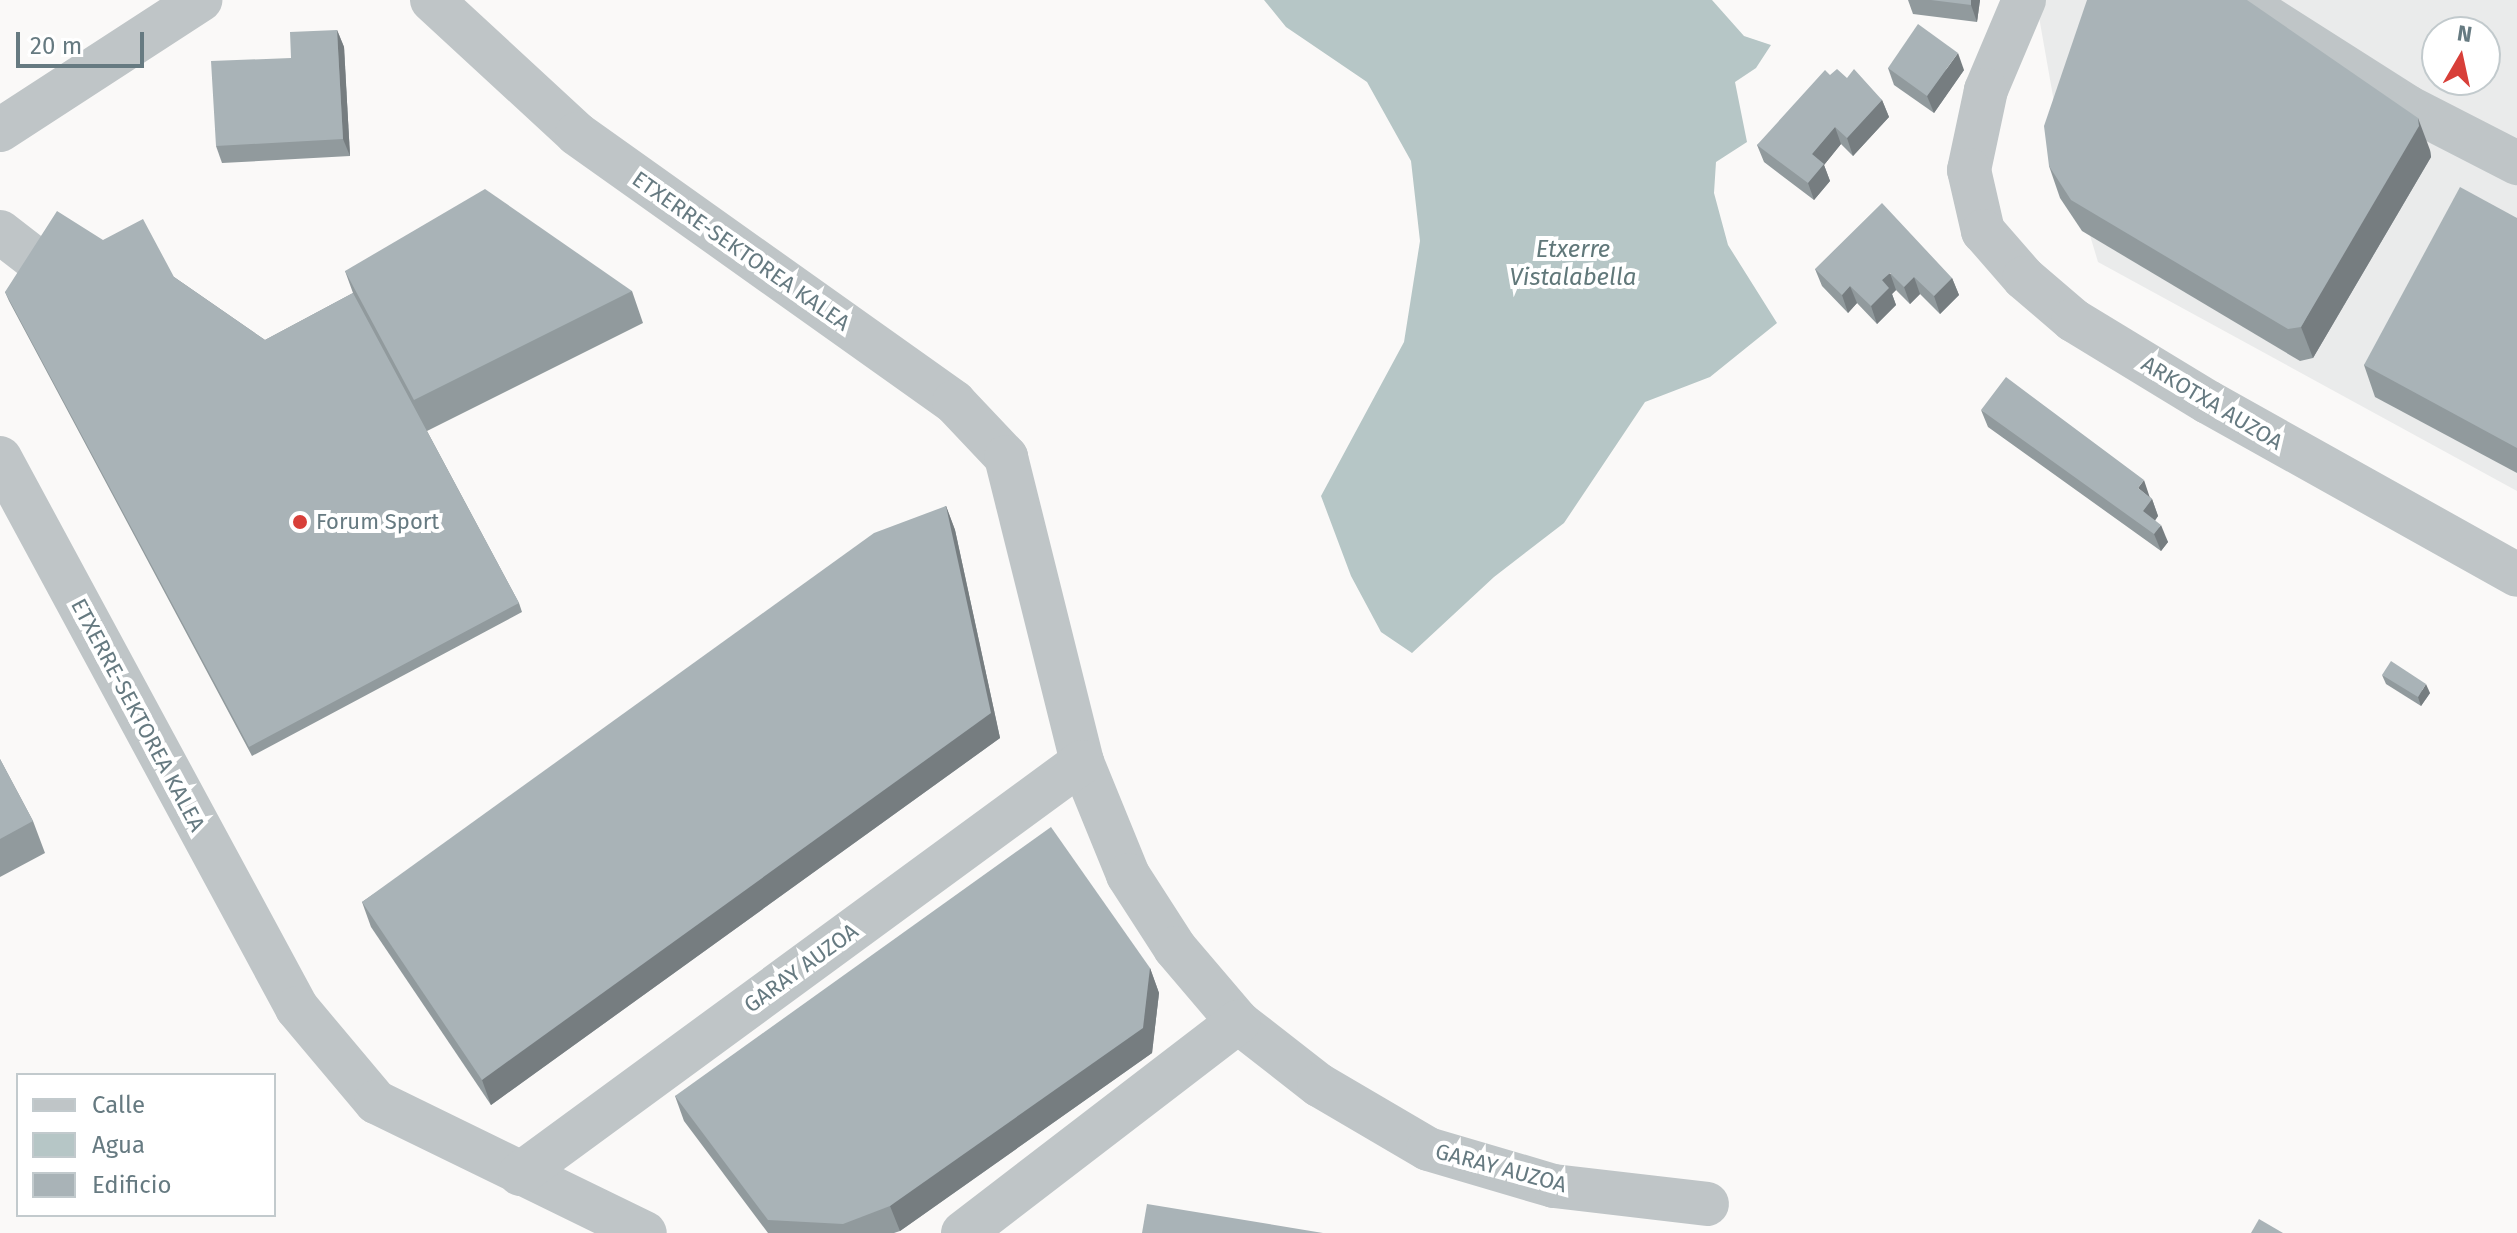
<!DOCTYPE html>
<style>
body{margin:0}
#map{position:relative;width:2517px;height:1233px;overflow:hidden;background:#faf9f8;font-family:"Fira Sans",sans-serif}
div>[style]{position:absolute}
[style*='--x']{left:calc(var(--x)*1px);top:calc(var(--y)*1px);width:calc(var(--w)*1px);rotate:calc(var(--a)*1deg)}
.built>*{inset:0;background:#eaebeb}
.water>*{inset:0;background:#b6c6c6}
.minor>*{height:44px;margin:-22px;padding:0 22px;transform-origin:22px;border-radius:22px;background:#bfc5c7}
.wall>*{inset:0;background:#919a9d}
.shaded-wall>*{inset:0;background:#767d80}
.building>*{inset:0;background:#a9b3b7}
.dots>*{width:22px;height:22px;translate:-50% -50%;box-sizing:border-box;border:4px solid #fff;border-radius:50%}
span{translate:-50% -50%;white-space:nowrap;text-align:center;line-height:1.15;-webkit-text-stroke:8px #fff;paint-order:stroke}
.street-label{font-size:22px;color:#667a81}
.poi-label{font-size:22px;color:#667a81}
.left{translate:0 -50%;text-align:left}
.water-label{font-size:24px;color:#61787a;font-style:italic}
.legend{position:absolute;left:16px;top:1073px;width:260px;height:144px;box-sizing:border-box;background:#fff;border:2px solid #c2cacd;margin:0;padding:10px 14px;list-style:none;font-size:24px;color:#667a81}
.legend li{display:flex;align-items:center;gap:16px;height:40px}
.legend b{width:40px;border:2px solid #c2cacd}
.north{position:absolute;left:2421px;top:16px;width:80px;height:80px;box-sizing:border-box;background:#fff;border:2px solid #c2cacd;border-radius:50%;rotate:9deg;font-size:22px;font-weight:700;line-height:32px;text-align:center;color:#667a81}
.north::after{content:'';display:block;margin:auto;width:28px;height:36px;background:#d83f39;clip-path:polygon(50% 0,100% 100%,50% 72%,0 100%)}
.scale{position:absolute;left:16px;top:32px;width:128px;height:36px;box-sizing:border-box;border:4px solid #667a81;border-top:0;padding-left:10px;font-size:24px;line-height:28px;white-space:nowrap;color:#667a81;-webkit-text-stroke:6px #fff;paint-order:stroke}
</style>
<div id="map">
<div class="built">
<div style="clip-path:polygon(evenodd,2036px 0,2517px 0,2517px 491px,2098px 262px,2060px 136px,2036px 0,2437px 32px,2485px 32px,2485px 80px,2437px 80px,2437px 32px)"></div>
</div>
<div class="water">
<div style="clip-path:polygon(1264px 0,1712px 0,1744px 36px,1771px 45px,1756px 68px,1735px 82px,1747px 142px,1716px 162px,1714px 193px,1728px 245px,1777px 323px,1710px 377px,1645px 402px,1564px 523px,1494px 577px,1412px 653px,1381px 632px,1351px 576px,1321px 496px,1404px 342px,1420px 241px,1411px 161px,1367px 82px,1286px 27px)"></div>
</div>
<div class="minor">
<div style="--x:432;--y:0;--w:197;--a:42.7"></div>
<div style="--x:577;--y:134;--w:463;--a:35.4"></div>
<div style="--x:954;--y:402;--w:76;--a:46.6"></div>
<div style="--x:1006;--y:457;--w:314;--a:76"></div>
<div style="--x:1082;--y:762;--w:122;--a:67.8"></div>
<div style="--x:1128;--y:875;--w:87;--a:57.2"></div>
<div style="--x:1175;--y:948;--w:97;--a:49.6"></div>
<div style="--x:1238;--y:1022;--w:103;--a:37.9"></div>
<div style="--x:1319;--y:1085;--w:126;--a:30.4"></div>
<div style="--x:1428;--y:1149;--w:131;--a:16.4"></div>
<div style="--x:1554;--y:1186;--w:154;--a:6.7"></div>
<div style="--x:2024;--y:0;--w:98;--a:112.9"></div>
<div style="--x:1986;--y:90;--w:82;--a:102"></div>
<div style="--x:1969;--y:170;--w:63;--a:77.1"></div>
<div style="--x:1983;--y:231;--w:62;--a:48.9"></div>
<div style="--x:2024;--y:278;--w:65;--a:40.6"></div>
<div style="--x:2073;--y:320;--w:158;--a:31.3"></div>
<div style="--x:2208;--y:402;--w:354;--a:29.2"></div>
<div style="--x:2240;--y:0;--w:199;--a:32.5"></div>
<div style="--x:2408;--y:107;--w:123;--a:27.2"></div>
<div style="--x:0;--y:130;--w:239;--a:-33"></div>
<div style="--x:0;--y:232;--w:44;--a:37.6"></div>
<div style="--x:0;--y:458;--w:625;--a:61.63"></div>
<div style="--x:297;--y:1008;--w:123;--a:50"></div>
<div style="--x:376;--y:1102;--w:299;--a:26"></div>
<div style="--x:520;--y:1174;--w:697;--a:-36.24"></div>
<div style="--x:963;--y:1233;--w:347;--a:-37.5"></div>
</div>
<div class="wall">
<div style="clip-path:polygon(1908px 0,1980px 0,1977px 22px,1913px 14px)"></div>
<div style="clip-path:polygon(337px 30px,344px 47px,350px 156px,222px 163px,216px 146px,291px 58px)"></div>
<div style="clip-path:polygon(1888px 68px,1964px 70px,1934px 113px,1894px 85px)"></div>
<div style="clip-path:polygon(1847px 78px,1882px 100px,1889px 117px,1853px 156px,1841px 144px,1824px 165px,1830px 181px,1814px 200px,1764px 162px,1757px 145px)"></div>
<div style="clip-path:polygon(2430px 150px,2431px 157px,2313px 358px,2300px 361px,2082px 231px,2060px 198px,2049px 166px)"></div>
<div style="clip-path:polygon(2517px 218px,2517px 473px,2375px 397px,2364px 365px)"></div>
<div style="clip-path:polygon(103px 240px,174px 277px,265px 340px,353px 293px,345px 271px,632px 291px,643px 323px,427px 431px,519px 603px,522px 612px,252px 756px,9px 301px,5px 292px)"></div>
<div style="clip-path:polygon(1815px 269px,1952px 278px,1959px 295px,1940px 314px,1920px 294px,1910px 304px,1896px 290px,1892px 294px,1896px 305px,1877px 324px,1857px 303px,1848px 313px,1822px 286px)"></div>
<div style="clip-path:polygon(1981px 410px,2150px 497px,2152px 499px,2158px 516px,2155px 520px,2168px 542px,2161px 551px,1988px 427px)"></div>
<div style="clip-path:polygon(946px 506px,955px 530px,1000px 738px,491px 1105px,371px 927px,362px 902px)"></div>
<div style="clip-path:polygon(2382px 675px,2430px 693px,2421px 706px,2386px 684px)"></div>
<div style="clip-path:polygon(0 759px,33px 821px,45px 853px,0 877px)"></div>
<div style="clip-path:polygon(1150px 968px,1159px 993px,1152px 1053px,900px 1231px,894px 1233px,768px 1233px,684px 1121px,675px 1096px)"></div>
</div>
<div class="shaded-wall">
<div style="clip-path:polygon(1971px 0,1980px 0,1977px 22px,1971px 5px)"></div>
<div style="clip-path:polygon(337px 30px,344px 47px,350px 156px,343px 139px)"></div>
<div style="clip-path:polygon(1958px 53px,1964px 70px,1934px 113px,1927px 96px)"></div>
<div style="clip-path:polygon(1882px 100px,1889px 117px,1853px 156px,1847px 138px)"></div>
<div style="clip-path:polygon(2418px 118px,2430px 150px,2431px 157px,2313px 358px,2301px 327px)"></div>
<div style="clip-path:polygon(1835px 127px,1841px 144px,1824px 165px,1830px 181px,1814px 200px,1808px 183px,1812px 154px)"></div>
<div style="clip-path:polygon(1890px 273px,1896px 290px,1892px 294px,1896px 305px,1877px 324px,1871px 306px,1882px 280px)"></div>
<div style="clip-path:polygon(1914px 277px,1920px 294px,1910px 304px,1904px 287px)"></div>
<div style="clip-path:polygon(1952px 278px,1959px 295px,1940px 314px,1934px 296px)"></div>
<div style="clip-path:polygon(1850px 286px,1857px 303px,1848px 313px,1842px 295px)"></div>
<div style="clip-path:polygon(2144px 480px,2150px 498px,2138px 488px)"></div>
<div style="clip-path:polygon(2152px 499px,2158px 516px,2150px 528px,2143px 511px)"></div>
<div style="clip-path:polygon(946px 506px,955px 530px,1000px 738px,491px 1105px,482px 1080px)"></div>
<div style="clip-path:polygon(2161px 525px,2168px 542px,2161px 551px,2154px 534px)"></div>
<div style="clip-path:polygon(2426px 684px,2430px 693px,2421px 706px,2418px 697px)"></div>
<div style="clip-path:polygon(1150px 968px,1159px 993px,1152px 1053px,900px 1231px,890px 1206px)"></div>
</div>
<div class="building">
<div style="clip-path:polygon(1931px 0,1971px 0,1971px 5px)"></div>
<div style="clip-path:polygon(2087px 0,2247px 0,2418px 118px,2419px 126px,2301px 327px,2288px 329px,2071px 200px,2049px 166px,2044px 126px)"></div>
<div style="clip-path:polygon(1918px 24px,1958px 53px,1927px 96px,1888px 68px)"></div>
<div style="clip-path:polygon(337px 30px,343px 139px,216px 146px,211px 61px,291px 58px,290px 32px)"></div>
<div style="clip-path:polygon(1837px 69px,1847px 78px,1854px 69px,1882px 100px,1847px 138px,1835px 127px,1812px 154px,1824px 164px,1808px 183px,1757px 145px,1825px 70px,1830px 75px)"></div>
<div style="clip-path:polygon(2460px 187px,2517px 218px,2517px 448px,2364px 365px)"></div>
<div style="clip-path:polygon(485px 189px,632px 291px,414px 400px,345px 271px)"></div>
<div style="clip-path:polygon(1882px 203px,1952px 278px,1934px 296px,1914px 277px,1904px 287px,1890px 273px,1882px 280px,1889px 288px,1871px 306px,1850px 286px,1842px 295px,1815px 269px)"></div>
<div style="clip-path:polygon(57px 211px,103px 240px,143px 219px,174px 277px,265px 340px,353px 293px,519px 603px,249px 747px,5px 292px)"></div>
<div style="clip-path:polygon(2006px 377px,2144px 480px,2138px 488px,2152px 499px,2143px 511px,2161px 525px,2154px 534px,1981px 410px)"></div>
<div style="clip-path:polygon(946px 506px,991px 713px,482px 1080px,362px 902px,874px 533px)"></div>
<div style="clip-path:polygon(2391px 661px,2426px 684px,2418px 697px,2382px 675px)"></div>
<div style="clip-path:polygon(0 759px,33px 821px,0 839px)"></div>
<div style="clip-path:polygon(1051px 827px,1150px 968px,1143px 1028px,890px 1206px,843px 1224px,768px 1220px,675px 1096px)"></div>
<div style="clip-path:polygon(1147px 1204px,1323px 1233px,1142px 1233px)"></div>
<div style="clip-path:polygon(2259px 1219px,2283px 1233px,2251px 1233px)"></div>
</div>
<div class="dots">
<div style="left:300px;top:522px;background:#d83f39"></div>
</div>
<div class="street-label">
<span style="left:741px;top:251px;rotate:35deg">ETXERRE-SEKTOREA KALEA</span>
<span style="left:2212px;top:403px;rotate:31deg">ARKOTXA AUZOA</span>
<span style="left:138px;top:715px;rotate:62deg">ETXERRE-SEKTOREA KALEA</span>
<span style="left:801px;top:968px;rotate:-36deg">GARAY AUZOA</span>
<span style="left:1501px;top:1168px;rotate:15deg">GARAY AUZOA</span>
</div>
<div class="poi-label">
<span class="left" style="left:316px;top:522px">Forum Sport</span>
</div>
<div class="water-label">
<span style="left:1573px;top:264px">Etxerre<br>Vistalabella</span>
</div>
<ul class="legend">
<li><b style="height:10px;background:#bfc5c7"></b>Calle</li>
<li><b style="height:22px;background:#b6c6c6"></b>Agua</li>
<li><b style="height:22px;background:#a9b3b7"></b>Edificio</li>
</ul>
<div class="north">N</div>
<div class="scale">20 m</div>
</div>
